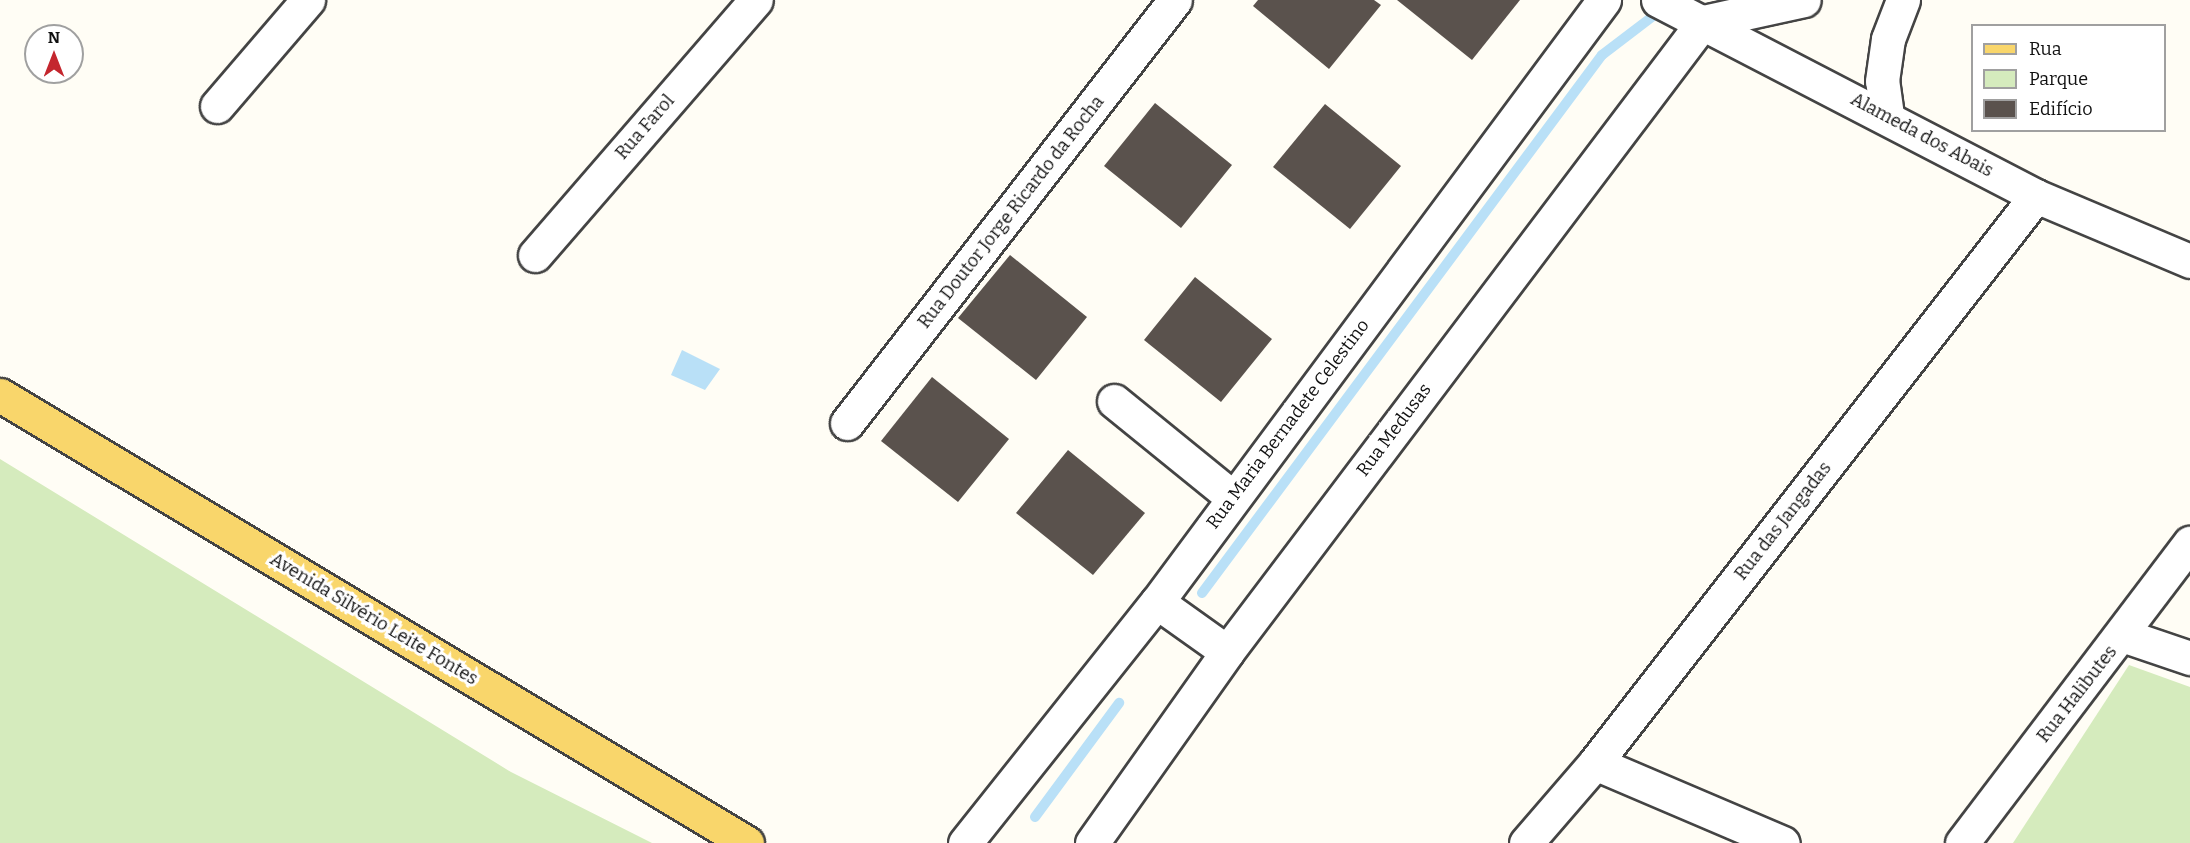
<!DOCTYPE html>
<meta charset="utf-8">
<style>
body{margin:0}
#map{position:relative;width:2190px;height:843px;overflow:hidden;background:#fffdf5;font-family:Bitter,serif}
div>[style]{position:absolute}
[style*='--x']{left:calc(var(--x)*1px);top:calc(var(--y)*1px);width:calc(var(--w)*1px);rotate:calc(var(--a)*1deg)}
.green>*{inset:0;background:#d5ebbd}
.water>*{inset:0;background:#b9e0f7}
.stream>*{height:10px;margin:-5px;padding:0 5px;transform-origin:5px;border-radius:5px;background:#b9e0f7}
.building>*{inset:0;background:#5a524d}
.roads{filter:drop-shadow(2px 0 #444) drop-shadow(-2px 0 #444) drop-shadow(0 2px #444) drop-shadow(0 -2px #444)}
.minor>*{height:33px;margin:-16.5px;padding:0 16.5px;transform-origin:16.5px;border-radius:16.5px;background:#fff}
.major>*{height:33px;margin:-16.5px;padding:0 16.5px;transform-origin:16.5px;border-radius:16.5px;background:#f9d66b}
span{translate:-50% -50%;white-space:nowrap;text-align:center;line-height:1.15;-webkit-text-stroke:6px #fff;paint-order:stroke}
.street-label{font-size:18px;color:#111}
.legend{position:absolute;left:1971px;top:24px;width:195px;height:108px;box-sizing:border-box;background:#fff;border:2px solid #a0a0a0;margin:0;padding:8px 10px;list-style:none;font-size:18px;color:#111}
.legend li{display:flex;align-items:center;gap:12px;height:30px}
.legend b{width:30px;border:2px solid #a0a0a0}
.north{position:absolute;left:24px;top:24px;width:60px;height:60px;box-sizing:border-box;background:#fff;border:2px solid #a0a0a0;border-radius:50%;rotate:0deg;font-size:16px;font-weight:700;line-height:24px;text-align:center;color:#111}
.north::after{content:'';display:block;margin:auto;width:21px;height:27px;background:#c4262e;clip-path:polygon(50% 0,100% 100%,50% 72%,0 100%)}
</style>
<div id="map">
<div class="green">
<div style="clip-path:polygon(0 459px,511px 772px,652px 843px,0 843px)"></div>
<div style="clip-path:polygon(2129px 665px,2190px 687px,2190px 843px,2013px 843px)"></div>
</div>
<div class="water">
<div style="clip-path:polygon(682px 350px,720px 369px,705px 390px,671px 375px)"></div>
</div>
<div class="stream">
<div style="--x:1202;--y:593;--w:670;--a:-53.37"></div>
<div style="--x:1602;--y:55;--w:79;--a:-37.3"></div>
<div style="--x:1035;--y:817;--w:142;--a:-53.6"></div>
</div>
<div class="building">
<div style="clip-path:polygon(1258px 0,1374px 0,1381px 5px,1329px 69px,1253px 6px)"></div>
<div style="clip-path:polygon(1397px 0,1520px 0,1472px 60px)"></div>
<div style="clip-path:polygon(1155px 103px,1232px 165px,1181px 228px,1104px 166px)"></div>
<div style="clip-path:polygon(1325px 104px,1401px 166px,1350px 229px,1273px 167px)"></div>
<div style="clip-path:polygon(1010px 255px,1087px 317px,1036px 380px,958px 318px)"></div>
<div style="clip-path:polygon(1195px 277px,1272px 339px,1221px 402px,1144px 340px)"></div>
<div style="clip-path:polygon(932px 377px,1009px 439px,958px 502px,881px 441px)"></div>
<div style="clip-path:polygon(1068px 450px,1145px 513px,1093px 575px,1016px 513px)"></div>
</div>
<div class="roads">
<div class="minor">
<div style="--x:1658;--y:0;--w:426;--a:27.4"></div>
<div style="--x:2036;--y:196;--w:167;--a:22.9"></div>
<div style="--x:217;--y:106;--w:140;--a:-49.4"></div>
<div style="--x:1887;--y:115;--w:34;--a:-98"></div>
<div style="--x:1882;--y:81;--w:42;--a:-81.9"></div>
<div style="--x:1888;--y:39;--w:42;--a:-69"></div>
<div style="--x:535;--y:255;--w:337;--a:-49.1"></div>
<div style="--x:1114;--y:401;--w:152;--a:39.1"></div>
<div style="--x:847;--y:423;--w:535;--a:-52.21"></div>
<div style="--x:1157;--y:602;--w:86;--a:35.5"></div>
<div style="--x:2122;--y:635;--w:72;--a:18.7"></div>
<div style="--x:1595;--y:763;--w:204;--a:23.1"></div>
<div style="--x:965;--y:843;--w:308;--a:-51.5"></div>
<div style="--x:1157;--y:602;--w:750;--a:-53.41"></div>
<div style="--x:1092;--y:843;--w:234;--a:-54.7"></div>
<div style="--x:1227;--y:652;--w:790;--a:-52.93"></div>
<div style="--x:1703;--y:22;--w:103;--a:-12.3"></div>
<div style="--x:1526;--y:843;--w:106;--a:-49.2"></div>
<div style="--x:1595;--y:763;--w:718;--a:-52.13"></div>
<div style="--x:1962;--y:843;--w:377;--a:-52.8"></div>
</div>
<div class="major">
<div style="--x:0;--y:395;--w:871;--a:30.95"></div>
</div>
</div>
<div class="street-label">
<span style="left:645px;top:127px;rotate:-49deg">Rua Farol</span>
<span style="left:1922px;top:135px;rotate:28deg">Alameda dos Abais</span>
<span style="left:1011px;top:212px;rotate:-52deg">Rua Doutor Jorge Ricardo da Rocha</span>
<span style="left:1288px;top:424px;rotate:-53deg">Rua Maria Bernadete Celestino</span>
<span style="left:1394px;top:430px;rotate:-53deg">Rua Medusas</span>
<span style="left:1783px;top:521px;rotate:-52deg">Rua das Jangadas</span>
<span style="left:374px;top:619px;rotate:31deg">Avenida Silvério Leite Fontes</span>
<span style="left:2077px;top:694px;rotate:-52deg">Rua Halibutes</span>
</div>
<ul class="legend">
<li><b style="height:8px;background:#f9d66b"></b>Rua</li>
<li><b style="height:16px;background:#d5ebbd"></b>Parque</li>
<li><b style="height:16px;background:#5a524d"></b>Edifício</li>
</ul>
<div class="north">N</div>
</div>
